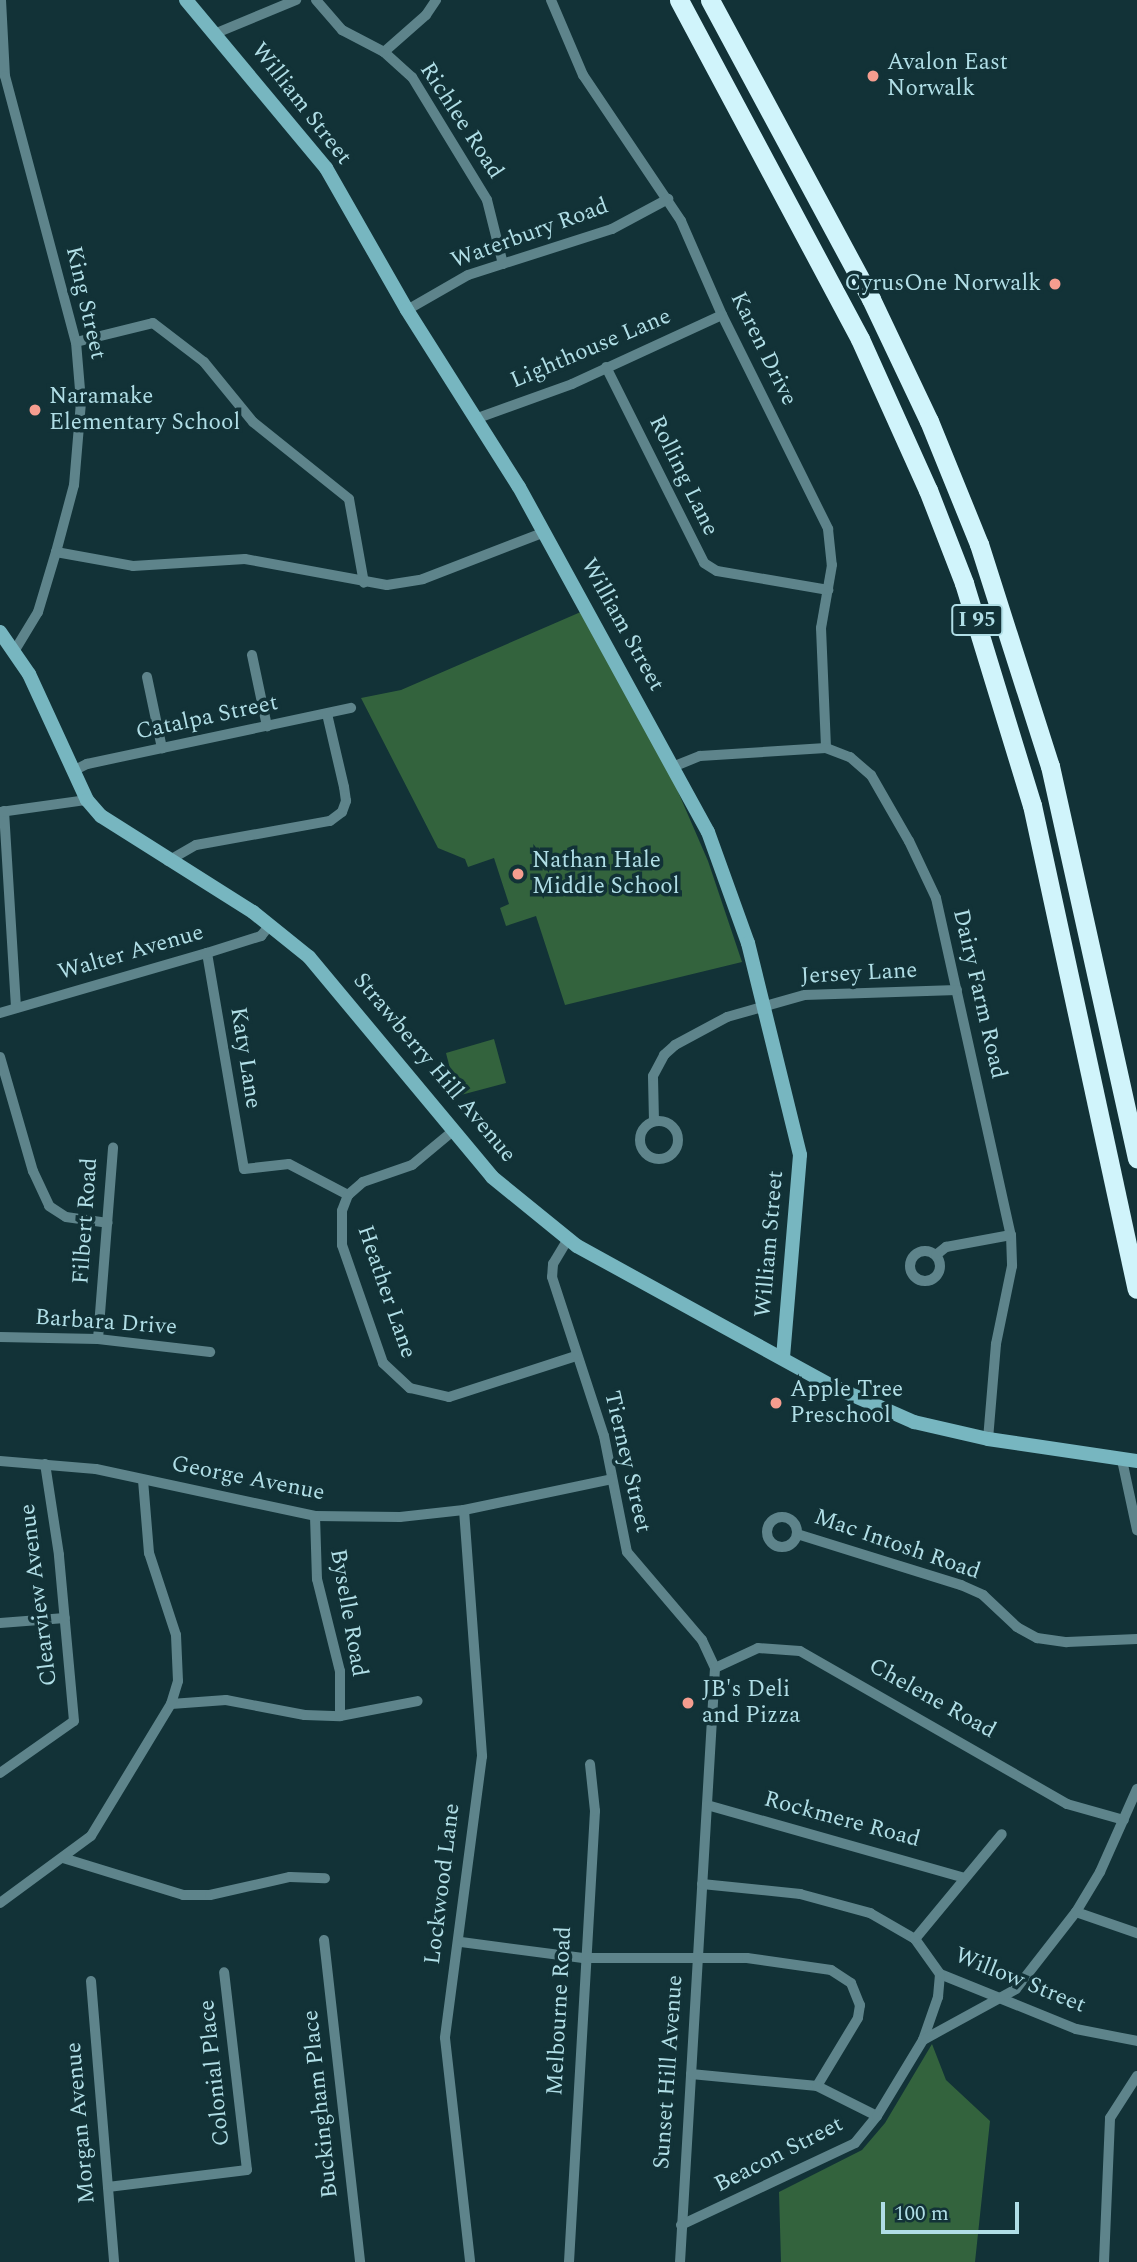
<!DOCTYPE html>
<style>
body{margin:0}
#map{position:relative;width:1137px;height:2262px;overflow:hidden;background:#123237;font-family:Spectral,serif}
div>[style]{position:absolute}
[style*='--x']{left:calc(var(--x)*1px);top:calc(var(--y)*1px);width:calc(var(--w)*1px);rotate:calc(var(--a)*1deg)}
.green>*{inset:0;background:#33633d}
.street>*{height:10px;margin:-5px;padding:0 5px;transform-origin:5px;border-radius:5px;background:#5e848b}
.street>.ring{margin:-5px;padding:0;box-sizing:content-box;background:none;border:10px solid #5e848b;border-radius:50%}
.secondary>*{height:14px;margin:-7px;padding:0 7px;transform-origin:7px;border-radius:7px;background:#77b6c0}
.highway>*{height:19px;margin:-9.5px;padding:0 9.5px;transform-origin:9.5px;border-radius:9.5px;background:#d0f4fb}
.dots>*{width:19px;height:19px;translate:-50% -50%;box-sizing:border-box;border:4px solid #123237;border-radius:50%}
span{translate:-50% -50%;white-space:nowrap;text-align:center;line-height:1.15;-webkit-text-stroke:7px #123237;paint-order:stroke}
.shield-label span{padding:2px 5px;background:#123237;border:2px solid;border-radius:5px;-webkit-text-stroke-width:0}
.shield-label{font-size:21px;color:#b0dee6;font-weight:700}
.poi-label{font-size:23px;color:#b0dee6}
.left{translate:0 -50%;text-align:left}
.right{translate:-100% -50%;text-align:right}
.street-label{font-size:23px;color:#b0dee6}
.scale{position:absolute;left:881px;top:2202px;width:138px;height:32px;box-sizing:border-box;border:4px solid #b0dee6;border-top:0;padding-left:9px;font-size:21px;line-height:24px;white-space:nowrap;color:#b0dee6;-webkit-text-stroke:5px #123237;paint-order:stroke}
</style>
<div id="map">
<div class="green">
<div style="clip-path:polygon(583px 611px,666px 764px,708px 861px,742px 962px,565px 1005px,536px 916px,506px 926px,500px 908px,509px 904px,494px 858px,468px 867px,465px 859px,438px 848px,361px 698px,401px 690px)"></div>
<div style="clip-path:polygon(494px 1039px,506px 1083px,457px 1096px,446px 1053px)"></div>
<div style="clip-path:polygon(932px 2044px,946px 2080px,990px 2121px,975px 2262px,781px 2262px,779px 2192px,862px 2150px,885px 2123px)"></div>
</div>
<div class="street">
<div style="--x:1;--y:0;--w:76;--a:87"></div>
<div style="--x:5;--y:76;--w:275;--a:75.1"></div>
<div style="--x:76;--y:342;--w:60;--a:85.2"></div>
<div style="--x:81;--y:402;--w:83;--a:94.8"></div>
<div style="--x:74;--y:485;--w:69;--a:105"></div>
<div style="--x:56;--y:552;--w:63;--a:106.7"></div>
<div style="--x:38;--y:612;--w:44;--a:121.2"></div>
<div style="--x:316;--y:0;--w:40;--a:49"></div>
<div style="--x:342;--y:30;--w:47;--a:27.6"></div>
<div style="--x:384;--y:52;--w:38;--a:42"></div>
<div style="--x:412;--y:77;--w:144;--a:58.6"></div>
<div style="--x:487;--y:200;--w:66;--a:76"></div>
<div style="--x:551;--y:0;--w:82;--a:66.9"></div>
<div style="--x:583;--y:75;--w:176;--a:56.1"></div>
<div style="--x:681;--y:221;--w:103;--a:66.4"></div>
<div style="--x:722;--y:315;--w:239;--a:63.6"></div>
<div style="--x:828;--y:529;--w:36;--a:84"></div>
<div style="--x:832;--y:565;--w:64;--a:99.9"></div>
<div style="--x:821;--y:628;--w:120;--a:87.6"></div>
<div style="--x:214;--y:34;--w:89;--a:-22.5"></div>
<div style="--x:384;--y:52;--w:56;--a:-41.4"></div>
<div style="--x:426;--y:15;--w:18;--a:-56"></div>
<div style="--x:407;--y:310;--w:70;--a:-29.8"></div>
<div style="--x:468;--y:275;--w:151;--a:-17.7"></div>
<div style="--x:612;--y:229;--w:64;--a:-28.2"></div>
<div style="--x:76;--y:342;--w:79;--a:-13.9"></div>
<div style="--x:153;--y:323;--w:64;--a:37.4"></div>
<div style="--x:204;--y:362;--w:77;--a:50.8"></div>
<div style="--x:253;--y:422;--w:123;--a:38.7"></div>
<div style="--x:349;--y:499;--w:85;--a:79.9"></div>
<div style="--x:606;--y:367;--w:219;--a:63.4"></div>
<div style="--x:704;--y:563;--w:15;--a:32"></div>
<div style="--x:717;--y:571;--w:113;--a:9.7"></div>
<div style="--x:475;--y:419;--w:103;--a:-19.8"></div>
<div style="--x:572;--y:384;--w:165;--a:-24.7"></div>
<div style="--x:56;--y:552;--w:78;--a:10.3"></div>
<div style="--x:133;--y:566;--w:112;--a:-3.6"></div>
<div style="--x:245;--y:559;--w:144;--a:10.4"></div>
<div style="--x:387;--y:585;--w:36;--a:-9"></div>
<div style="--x:423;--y:579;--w:131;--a:-21.1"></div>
<div style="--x:252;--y:655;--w:73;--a:78.1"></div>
<div style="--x:147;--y:677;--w:73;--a:78.1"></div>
<div style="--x:675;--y:766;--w:27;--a:-22"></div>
<div style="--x:700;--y:756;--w:126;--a:-3.6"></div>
<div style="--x:826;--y:748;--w:26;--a:21"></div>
<div style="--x:850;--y:757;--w:28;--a:41"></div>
<div style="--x:871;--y:775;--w:76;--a:60.1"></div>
<div style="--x:909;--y:841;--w:63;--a:64.7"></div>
<div style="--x:936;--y:898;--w:345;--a:77.5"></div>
<div style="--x:1011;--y:1235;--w:31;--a:88"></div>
<div style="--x:1012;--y:1266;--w:80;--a:101.6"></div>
<div style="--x:996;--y:1344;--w:95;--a:94.8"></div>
<div style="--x:73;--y:771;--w:16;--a:-27"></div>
<div style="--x:87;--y:764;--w:270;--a:-12"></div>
<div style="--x:4;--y:811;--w:197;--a:86.5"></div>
<div style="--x:0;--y:812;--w:88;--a:-7.9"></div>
<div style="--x:168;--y:861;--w:32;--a:-30"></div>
<div style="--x:196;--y:845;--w:136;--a:-10.2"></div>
<div style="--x:330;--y:821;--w:15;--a:-37"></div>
<div style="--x:342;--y:812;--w:12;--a:-70"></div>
<div style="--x:346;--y:801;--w:14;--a:-98"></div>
<div style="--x:344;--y:787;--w:75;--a:-103.1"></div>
<div style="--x:207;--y:953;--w:219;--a:80.3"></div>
<div style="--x:244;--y:1169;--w:45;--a:-6.3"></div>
<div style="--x:289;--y:1164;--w:67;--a:27.7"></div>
<div style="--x:0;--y:1013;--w:216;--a:-16.2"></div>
<div style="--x:207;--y:953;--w:57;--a:-17.5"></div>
<div style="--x:261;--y:936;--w:13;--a:-51"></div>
<div style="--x:0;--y:1057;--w:119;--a:73.9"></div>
<div style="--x:33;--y:1171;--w:38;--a:65"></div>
<div style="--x:49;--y:1206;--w:20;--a:33"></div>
<div style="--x:66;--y:1217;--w:42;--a:8.1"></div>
<div class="ring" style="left:640px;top:1121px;width:28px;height:28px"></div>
<div style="--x:654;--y:1121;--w:45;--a:-91.3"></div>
<div style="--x:653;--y:1076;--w:24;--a:-62"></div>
<div style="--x:664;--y:1055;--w:15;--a:-42"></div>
<div style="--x:675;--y:1045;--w:59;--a:-28.3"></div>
<div style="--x:727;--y:1017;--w:80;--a:-15.9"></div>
<div style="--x:804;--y:995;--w:153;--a:-1.9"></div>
<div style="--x:453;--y:1131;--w:53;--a:140.3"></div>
<div style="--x:412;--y:1165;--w:52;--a:160.9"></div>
<div style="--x:363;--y:1182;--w:20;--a:139"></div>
<div style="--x:348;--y:1195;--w:17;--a:111"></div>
<div style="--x:342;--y:1211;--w:34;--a:90"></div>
<div style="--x:342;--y:1245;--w:125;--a:70.8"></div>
<div style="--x:383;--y:1363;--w:37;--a:43"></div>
<div style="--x:410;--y:1388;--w:40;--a:13"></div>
<div style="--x:449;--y:1397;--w:133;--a:-17.9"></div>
<div style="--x:568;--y:1239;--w:29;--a:121"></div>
<div style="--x:553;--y:1264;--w:13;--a:94"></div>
<div style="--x:552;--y:1277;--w:167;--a:71.9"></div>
<div style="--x:604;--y:1436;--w:118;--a:78.8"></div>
<div style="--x:627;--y:1552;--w:116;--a:49.6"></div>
<div style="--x:702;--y:1640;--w:31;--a:65"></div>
<div style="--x:715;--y:1668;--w:595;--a:93.37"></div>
<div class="ring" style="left:910px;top:1251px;width:20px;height:20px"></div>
<div style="--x:936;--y:1255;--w:13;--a:-39"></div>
<div style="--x:946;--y:1247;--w:66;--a:-10.5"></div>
<div style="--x:0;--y:1337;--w:98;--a:1.2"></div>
<div style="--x:98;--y:1339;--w:113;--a:6.6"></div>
<div style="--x:98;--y:1339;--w:192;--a:-85.5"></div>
<div style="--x:1122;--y:1460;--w:72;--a:77.9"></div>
<div style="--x:0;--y:1461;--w:96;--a:4.8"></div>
<div style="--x:96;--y:1469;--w:224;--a:12.1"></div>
<div style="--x:315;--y:1516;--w:85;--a:0.7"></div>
<div style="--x:400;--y:1517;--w:64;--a:-6.2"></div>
<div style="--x:464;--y:1510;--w:151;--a:-11.8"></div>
<div style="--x:464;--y:1510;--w:247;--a:85.8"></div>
<div style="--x:482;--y:1756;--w:284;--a:97.5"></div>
<div style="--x:445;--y:2038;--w:225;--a:83.6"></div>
<div style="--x:315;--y:1516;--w:63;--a:88.2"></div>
<div style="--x:317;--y:1579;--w:95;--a:76"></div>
<div style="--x:340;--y:1671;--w:45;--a:90"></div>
<div class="ring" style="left:767px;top:1517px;width:20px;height:20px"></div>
<div style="--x:797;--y:1534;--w:172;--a:17.3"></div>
<div style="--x:961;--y:1585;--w:24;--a:24"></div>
<div style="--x:983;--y:1595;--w:47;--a:43.3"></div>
<div style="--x:1017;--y:1627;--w:23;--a:29"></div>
<div style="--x:1037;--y:1638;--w:30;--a:8"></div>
<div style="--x:1067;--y:1642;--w:70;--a:-2.5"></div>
<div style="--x:0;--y:1623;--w:65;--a:-4.4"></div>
<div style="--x:715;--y:1668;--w:47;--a:-24.9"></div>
<div style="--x:758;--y:1648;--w:42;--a:4.1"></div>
<div style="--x:800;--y:1651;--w:308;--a:29.8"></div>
<div style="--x:1067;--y:1804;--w:59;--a:15.7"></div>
<div style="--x:171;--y:1704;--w:55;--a:-4.2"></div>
<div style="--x:226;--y:1700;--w:80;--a:10.8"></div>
<div style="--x:305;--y:1715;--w:35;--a:2"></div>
<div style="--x:340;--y:1716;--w:79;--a:-10.9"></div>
<div style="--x:0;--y:1773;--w:90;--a:-35.1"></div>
<div style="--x:74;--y:1721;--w:167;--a:-95.2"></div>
<div style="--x:59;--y:1555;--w:92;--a:-98.7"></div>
<div style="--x:707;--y:1805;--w:268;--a:15.8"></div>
<div style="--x:63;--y:1858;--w:126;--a:17.1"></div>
<div style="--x:183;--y:1895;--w:27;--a:0"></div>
<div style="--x:210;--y:1895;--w:82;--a:-12.7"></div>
<div style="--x:290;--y:1877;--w:35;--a:2"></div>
<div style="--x:702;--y:1884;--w:99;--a:5.8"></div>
<div style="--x:800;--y:1894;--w:73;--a:15.2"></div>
<div style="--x:870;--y:1913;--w:52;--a:30"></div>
<div style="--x:915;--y:1939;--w:43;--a:54.5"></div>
<div style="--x:940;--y:1974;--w:147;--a:22"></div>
<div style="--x:1076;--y:2029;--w:62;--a:11.1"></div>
<div style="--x:0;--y:1903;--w:113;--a:-36.4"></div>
<div style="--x:91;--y:1836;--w:154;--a:-58.8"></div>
<div style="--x:171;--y:1704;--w:24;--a:-73"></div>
<div style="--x:178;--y:1681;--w:46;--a:-92.5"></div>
<div style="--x:176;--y:1635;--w:86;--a:-108.2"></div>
<div style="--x:149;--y:1553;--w:73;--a:-94.7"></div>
<div style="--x:1076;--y:1912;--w:65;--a:19"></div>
<div style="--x:915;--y:1939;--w:136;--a:-50.4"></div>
<div style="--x:324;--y:1940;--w:324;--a:83.6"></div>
<div style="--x:461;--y:1942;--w:123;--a:7.5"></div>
<div style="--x:583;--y:1958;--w:164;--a:0"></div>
<div style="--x:747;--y:1958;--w:85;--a:8.1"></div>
<div style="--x:831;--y:1970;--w:24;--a:33"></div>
<div style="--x:851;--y:1983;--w:24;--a:68"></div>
<div style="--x:860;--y:2005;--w:13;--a:99"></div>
<div style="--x:858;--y:2018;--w:79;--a:121.1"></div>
<div style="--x:91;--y:1981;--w:282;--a:85.3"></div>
<div style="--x:923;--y:2040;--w:46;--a:-70.8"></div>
<div style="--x:938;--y:1997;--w:23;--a:-85"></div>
<div style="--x:691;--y:2074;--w:127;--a:5.4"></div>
<div style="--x:817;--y:2086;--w:67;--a:26.6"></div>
<div style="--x:108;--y:2187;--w:140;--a:-7"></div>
<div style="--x:247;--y:2170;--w:199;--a:-96.6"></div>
<div style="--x:681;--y:2225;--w:192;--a:-25.2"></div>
<div style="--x:855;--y:2143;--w:35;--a:-51"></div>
<div style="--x:877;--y:2116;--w:89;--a:-58.8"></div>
<div style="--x:923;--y:2040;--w:106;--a:-28.7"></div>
<div style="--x:1016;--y:1989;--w:98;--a:-52.1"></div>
<div style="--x:1076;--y:1912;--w:47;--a:-59"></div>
<div style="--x:1100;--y:1872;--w:91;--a:-66"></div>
<div style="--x:569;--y:2262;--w:452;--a:-86.7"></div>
<div style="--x:595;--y:1811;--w:47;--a:-96.1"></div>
<div style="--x:1104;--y:2262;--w:144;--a:-87.6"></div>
<div style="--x:1110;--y:2118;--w:50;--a:-57.3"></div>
</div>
<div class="secondary">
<div style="--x:186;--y:0;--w:219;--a:50.2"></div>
<div style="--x:326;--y:168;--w:163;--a:60.3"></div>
<div style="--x:407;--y:310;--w:209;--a:57.7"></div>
<div style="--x:519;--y:487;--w:393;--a:61.3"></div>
<div style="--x:708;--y:832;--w:118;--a:70.2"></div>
<div style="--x:748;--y:943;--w:218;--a:76.2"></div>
<div style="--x:800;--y:1155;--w:204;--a:94.8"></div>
<div style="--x:0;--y:632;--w:51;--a:55.4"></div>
<div style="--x:29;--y:674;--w:139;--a:65.3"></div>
<div style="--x:87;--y:800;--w:21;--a:49"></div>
<div style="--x:101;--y:816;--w:180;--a:32.3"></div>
<div style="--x:253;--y:912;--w:72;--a:38.8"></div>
<div style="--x:309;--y:957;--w:286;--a:50.2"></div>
<div style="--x:492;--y:1177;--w:109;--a:39.1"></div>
<div style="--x:577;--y:1246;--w:289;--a:28.8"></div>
<div style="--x:830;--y:1385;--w:92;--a:23.8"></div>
<div style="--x:914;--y:1422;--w:76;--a:12.9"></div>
<div style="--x:988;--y:1439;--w:151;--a:8.4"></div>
</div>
<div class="highway">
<div style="--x:679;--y:0;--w:384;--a:61.9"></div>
<div style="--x:860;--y:339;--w:166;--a:65.8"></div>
<div style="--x:928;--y:490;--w:100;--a:68.8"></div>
<div style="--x:964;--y:583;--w:232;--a:73"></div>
<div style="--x:1032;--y:805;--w:495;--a:77.8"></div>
<div style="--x:710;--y:0;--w:340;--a:61.7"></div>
<div style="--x:871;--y:299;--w:135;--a:64.6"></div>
<div style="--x:929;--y:421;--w:133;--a:67.9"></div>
<div style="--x:979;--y:544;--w:233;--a:72.3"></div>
<div style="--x:1050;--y:766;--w:402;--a:77.5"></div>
</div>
<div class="dots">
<div style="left:873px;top:76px;background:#f59d8f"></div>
<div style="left:1055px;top:284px;background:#f59d8f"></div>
<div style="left:35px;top:410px;background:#f59d8f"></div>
<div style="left:518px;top:874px;background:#f59d8f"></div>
<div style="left:776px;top:1403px;background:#f59d8f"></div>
<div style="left:688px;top:1703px;background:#f59d8f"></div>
</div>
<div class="shield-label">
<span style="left:977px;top:620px">I 95</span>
</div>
<div class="poi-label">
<span class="left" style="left:887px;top:76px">Avalon East<br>Norwalk</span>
<span class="right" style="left:1041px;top:284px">CyrusOne Norwalk</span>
<span class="left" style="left:49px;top:410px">Naramake<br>Elementary School</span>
<span class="left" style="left:532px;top:874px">Nathan Hale<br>Middle School</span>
<span class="left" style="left:790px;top:1403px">Apple Tree<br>Preschool</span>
<span class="left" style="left:702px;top:1703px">JB's Deli<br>and Pizza</span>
</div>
<div class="street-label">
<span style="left:301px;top:104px;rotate:52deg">William Street</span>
<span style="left:461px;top:121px;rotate:57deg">Richlee Road</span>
<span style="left:530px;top:234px;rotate:-20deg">Waterbury Road</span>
<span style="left:85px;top:303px;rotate:77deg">King Street</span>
<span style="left:591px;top:349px;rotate:-23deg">Lighthouse Lane</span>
<span style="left:763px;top:349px;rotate:64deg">Karen Drive</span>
<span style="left:683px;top:476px;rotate:64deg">Rolling Lane</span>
<span style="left:622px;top:625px;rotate:61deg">William Street</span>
<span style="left:207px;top:718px;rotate:-12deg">Catalpa Street</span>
<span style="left:131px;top:953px;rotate:-16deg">Walter Avenue</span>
<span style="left:859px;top:974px;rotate:-3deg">Jersey Lane</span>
<span style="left:979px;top:994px;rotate:77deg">Dairy Farm Road</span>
<span style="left:245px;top:1058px;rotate:81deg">Katy Lane</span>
<span style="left:434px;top:1068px;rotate:50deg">Strawberry Hill Avenue</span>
<span style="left:86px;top:1221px;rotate:-86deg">Filbert Road</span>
<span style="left:770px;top:1244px;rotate:-85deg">William Street</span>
<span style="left:386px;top:1292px;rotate:71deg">Heather Lane</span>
<span style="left:106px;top:1323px;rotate:4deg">Barbara Drive</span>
<span style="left:627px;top:1462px;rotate:77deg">Tierney Street</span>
<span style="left:248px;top:1479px;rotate:11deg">George Avenue</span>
<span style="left:897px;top:1545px;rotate:19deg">Mac Intosh Road</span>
<span style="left:39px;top:1595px;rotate:-97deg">Clearview Avenue</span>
<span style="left:348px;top:1613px;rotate:80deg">Byselle Road</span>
<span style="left:932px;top:1699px;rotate:29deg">Chelene Road</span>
<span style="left:842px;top:1820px;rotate:15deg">Rockmere Road</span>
<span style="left:443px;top:1884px;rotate:-83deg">Lockwood Lane</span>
<span style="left:1020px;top:1981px;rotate:22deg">Willow Street</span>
<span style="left:560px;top:2011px;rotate:-87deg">Melbourne Road</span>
<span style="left:669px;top:2072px;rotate:-86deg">Sunset Hill Avenue</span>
<span style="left:215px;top:2073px;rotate:-96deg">Colonial Place</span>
<span style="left:321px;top:2104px;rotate:-96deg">Buckingham Place</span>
<span style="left:81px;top:2123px;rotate:-95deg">Morgan Avenue</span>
<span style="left:779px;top:2155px;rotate:-27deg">Beacon Street</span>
</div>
<div class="scale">100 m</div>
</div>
